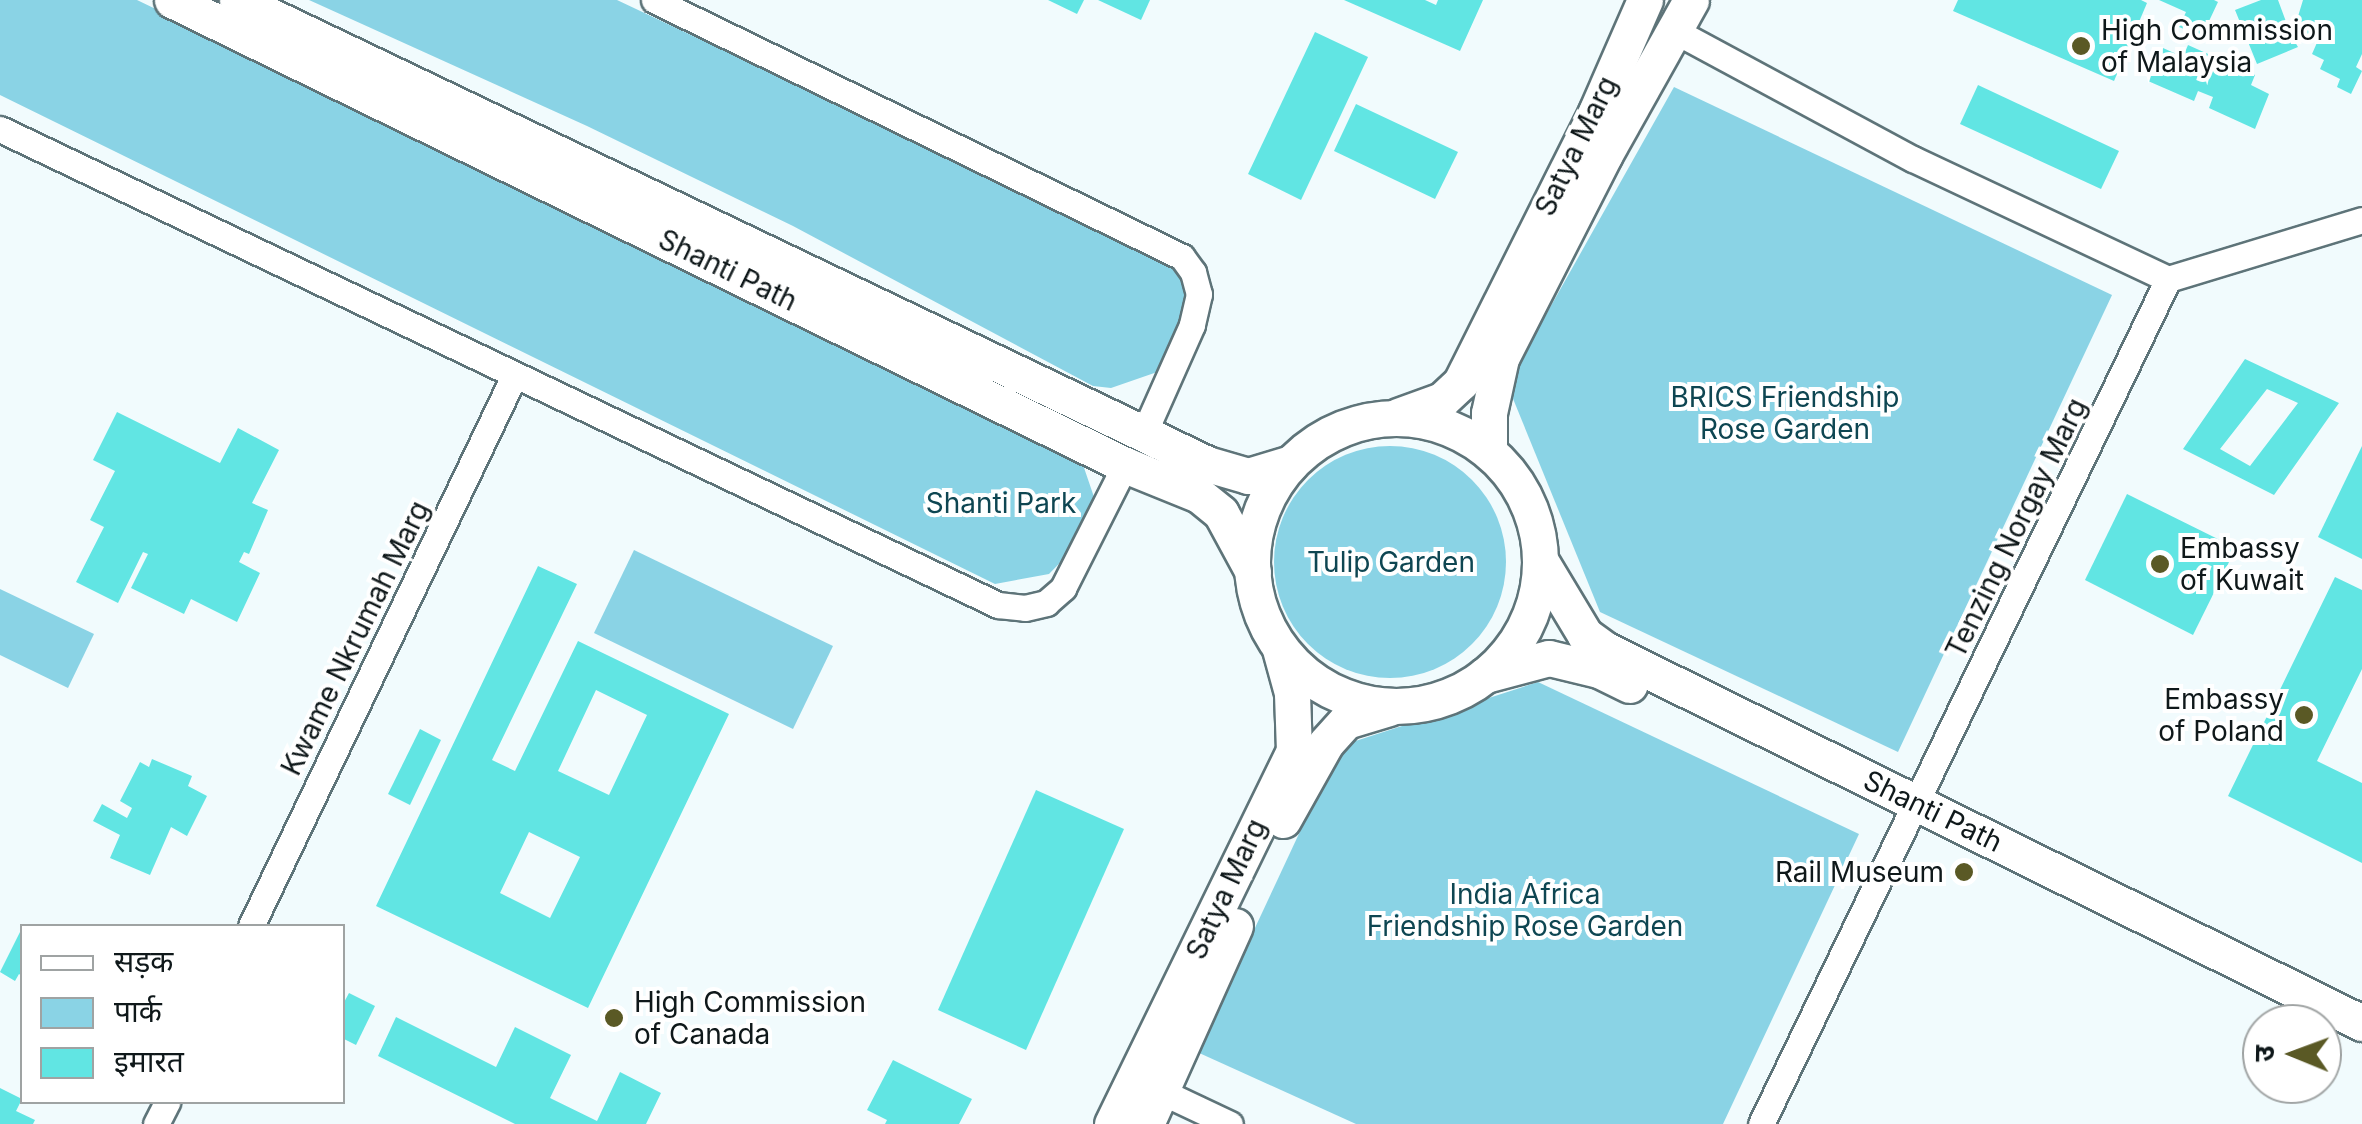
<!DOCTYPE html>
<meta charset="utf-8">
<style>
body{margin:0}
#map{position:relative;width:2362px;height:1124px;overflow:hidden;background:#f1fbfd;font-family:Inter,"Noto Sans Devanagari",sans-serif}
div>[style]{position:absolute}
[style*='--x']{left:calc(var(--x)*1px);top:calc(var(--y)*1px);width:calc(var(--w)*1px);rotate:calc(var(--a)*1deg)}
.green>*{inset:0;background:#8ad3e5}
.round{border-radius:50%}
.building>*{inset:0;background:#61e5e3}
.roads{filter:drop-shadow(2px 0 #5e7479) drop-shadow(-2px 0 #5e7479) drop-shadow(0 2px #5e7479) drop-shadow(0 -2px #5e7479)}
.minor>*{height:25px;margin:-12.5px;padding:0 12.5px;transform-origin:12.5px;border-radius:12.5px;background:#fff}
.secondary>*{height:35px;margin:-17.5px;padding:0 17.5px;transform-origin:17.5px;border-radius:17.5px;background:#fff}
.secondary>.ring{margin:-17.5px;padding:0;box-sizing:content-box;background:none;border:35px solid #fff;border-radius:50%}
.dots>*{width:28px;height:28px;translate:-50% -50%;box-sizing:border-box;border:5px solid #fff;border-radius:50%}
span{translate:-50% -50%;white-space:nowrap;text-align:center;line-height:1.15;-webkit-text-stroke:8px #fff;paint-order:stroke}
.poi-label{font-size:28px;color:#0f181a}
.left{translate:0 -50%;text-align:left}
.right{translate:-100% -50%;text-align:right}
.street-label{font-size:28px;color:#0f181a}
.park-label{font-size:28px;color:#0e4652}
.legend{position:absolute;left:20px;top:924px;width:325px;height:180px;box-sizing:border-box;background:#fff;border:2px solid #9fa3a3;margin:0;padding:12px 18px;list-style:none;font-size:30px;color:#0f181a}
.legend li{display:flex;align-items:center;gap:20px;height:50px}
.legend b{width:50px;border:2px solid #9fa3a3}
.north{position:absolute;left:2242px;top:1004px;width:100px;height:100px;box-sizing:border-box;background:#fff;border:2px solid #9fa3a3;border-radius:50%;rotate:271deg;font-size:28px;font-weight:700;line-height:40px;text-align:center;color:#0f181a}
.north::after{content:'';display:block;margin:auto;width:35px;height:45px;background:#5a5925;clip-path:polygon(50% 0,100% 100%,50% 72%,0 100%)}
</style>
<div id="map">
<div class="green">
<div style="clip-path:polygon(0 0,137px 0,604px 225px,837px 345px,1080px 456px,1094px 497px,1087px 535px,1049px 574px,995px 584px,0 95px)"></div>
<div style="clip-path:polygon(309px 0,617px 0,1177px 265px,1186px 291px,1184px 334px,1163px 370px,1111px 388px,1093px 386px,793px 226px,587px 126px)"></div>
<div style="clip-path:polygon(1674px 87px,2112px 295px,1898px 752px,1600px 612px,1507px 384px)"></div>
<div class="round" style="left:1274px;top:446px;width:232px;height:232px"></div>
<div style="clip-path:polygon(634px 550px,833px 646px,793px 729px,594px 633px)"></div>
<div style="clip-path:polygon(0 589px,94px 634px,68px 688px,0 655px)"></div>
<div style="clip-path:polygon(1538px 682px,1859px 834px,1723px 1124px,1356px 1124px,1197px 1052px,1340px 746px)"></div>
</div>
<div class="building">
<div style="clip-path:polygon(1048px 0,1084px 0,1077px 14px)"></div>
<div style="clip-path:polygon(1098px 0,1150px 0,1141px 20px)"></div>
<div style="clip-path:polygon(1344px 0,1425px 0,1436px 5px,1438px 0,1483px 0,1460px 51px)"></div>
<div style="clip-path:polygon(1958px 0,2141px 0,2147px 3px,2114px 81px,1953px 11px)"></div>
<div style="clip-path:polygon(2159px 0,2214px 0,2218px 2px,2202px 36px,2179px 27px,2186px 12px)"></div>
<div style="clip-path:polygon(2261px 0,2278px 0,2288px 27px,2296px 23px,2303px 0,2362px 0,2362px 54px,2356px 67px,2362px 71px,2351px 94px,2337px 87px,2340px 79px,2320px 69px,2324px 60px,2312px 54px,2323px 29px,2318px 27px,2308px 38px,2295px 42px,2298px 47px,2257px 64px,2235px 10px)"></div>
<div style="clip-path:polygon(1315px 32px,1368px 57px,1301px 200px,1248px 174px)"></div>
<div style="clip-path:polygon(2188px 45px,2255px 75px,2251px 85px,2269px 94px,2255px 129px,2209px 108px,2213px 97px,2198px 91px,2194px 101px,2148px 81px,2163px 48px,2183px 57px)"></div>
<div style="clip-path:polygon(1978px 85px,2119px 151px,2101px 189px,1960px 124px)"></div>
<div style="clip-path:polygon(1356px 104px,1458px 152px,1435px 199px,1334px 151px)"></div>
<div style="clip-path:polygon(evenodd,2245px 359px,2339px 403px,2274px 495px,2183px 449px,2245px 359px,2267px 389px,2298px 403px,2250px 466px,2220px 449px,2267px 389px)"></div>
<div style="clip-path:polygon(117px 412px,220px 463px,238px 428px,279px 450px,252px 503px,268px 510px,249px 554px,244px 552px,239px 562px,260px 573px,237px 622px,191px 599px,184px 614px,131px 588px,148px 554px,143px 552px,118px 603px,76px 582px,104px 527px,90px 520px,115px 471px,93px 460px)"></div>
<div style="clip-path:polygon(2362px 446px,2362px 559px,2318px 537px)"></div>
<div style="clip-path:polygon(2127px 494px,2236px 548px,2193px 635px,2085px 580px)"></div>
<div style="clip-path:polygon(evenodd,538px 566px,577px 584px,492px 760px,515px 771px,578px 641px,729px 714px,588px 1008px,376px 906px,538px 566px,596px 690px,647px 715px,609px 795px,558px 771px,596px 690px,538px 566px,529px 832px,580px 857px,550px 918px,500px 893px,529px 832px)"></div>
<div style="clip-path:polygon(2335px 577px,2362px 590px,2362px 669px,2317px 761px,2362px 783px,2362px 863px,2228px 796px)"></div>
<div style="clip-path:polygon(420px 729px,441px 740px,410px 805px,388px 794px)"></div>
<div style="clip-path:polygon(152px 759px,192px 776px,188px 786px,207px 796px,187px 836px,171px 827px,150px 875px,110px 858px,120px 835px,93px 821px,102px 804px,127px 818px,132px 808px,120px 801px,140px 762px,149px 767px)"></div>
<div style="clip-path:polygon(1036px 790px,1124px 829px,1026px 1050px,938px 1010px)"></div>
<div style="clip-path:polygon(22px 928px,22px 976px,19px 974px,15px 981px,0 972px)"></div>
<div style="clip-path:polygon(349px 993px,375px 1006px,356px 1045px,342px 1038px,342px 1006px)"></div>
<div style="clip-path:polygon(396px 1017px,496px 1067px,515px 1027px,571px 1055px,550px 1098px,597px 1121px,620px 1072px,661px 1093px,646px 1124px,515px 1124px,378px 1056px)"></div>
<div style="clip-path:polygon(893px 1060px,972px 1099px,959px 1124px,885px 1124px,887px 1120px,867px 1110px)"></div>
<div style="clip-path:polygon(0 1088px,22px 1099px,16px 1111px,35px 1120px,33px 1124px,0 1124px)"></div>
</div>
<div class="roads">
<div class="minor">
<div style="--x:654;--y:0;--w:587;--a:25.95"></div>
<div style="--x:1182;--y:257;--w:19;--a:54"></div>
<div style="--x:1193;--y:272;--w:23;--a:75"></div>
<div style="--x:1199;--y:294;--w:32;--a:103"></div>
<div style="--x:1192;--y:325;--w:118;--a:114"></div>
<div style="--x:1675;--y:31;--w:270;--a:28.3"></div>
<div style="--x:1913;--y:159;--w:282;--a:25.2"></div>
<div style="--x:2168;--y:279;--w:203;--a:-16.9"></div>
<div style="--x:0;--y:129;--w:1106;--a:25.5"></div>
<div style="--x:998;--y:605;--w:27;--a:6"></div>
<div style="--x:1025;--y:608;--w:22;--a:-13"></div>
<div style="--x:1046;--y:603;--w:23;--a:-41"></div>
<div style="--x:1063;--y:588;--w:138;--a:-63.2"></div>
<div style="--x:251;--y:926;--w:610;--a:-64.44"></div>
<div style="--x:1162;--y:1092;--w:75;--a:25.2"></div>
<div style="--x:156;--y:1124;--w:25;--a:-63"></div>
<div style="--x:1761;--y:1124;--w:938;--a:-64.28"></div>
</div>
<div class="secondary">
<div style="--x:172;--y:0;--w:1060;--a:26.01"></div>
<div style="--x:1125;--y:465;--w:80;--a:22.1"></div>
<div style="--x:1199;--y:495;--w:28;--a:39"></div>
<div style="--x:1221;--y:513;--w:67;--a:61.5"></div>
<div style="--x:237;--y:0;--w:1075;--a:25.56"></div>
<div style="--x:1207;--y:464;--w:43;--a:16.3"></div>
<div style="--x:1248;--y:476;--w:45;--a:-16.8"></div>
<div style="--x:1398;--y:416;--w:47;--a:-20"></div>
<div style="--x:1442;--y:400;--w:26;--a:-43"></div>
<div style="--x:1461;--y:382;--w:302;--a:-63.4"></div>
<div style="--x:1596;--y:112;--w:122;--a:-66.4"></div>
<div class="ring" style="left:1252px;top:418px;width:253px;height:253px"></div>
<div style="--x:1489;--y:452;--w:39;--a:-90"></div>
<div style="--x:1489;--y:413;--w:56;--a:-77.7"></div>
<div style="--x:1501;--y:358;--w:229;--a:-63"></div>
<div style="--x:1605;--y:154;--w:176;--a:-60.8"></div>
<div style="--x:1540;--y:560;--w:87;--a:59"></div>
<div style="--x:1585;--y:635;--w:26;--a:36"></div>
<div style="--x:1606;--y:650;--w:843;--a:26.26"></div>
<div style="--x:1485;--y:675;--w:66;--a:-14.9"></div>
<div style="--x:1549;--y:658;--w:51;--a:13.5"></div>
<div style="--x:1599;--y:670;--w:34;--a:26"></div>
<div style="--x:1283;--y:820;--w:88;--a:-60.8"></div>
<div style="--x:1326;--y:743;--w:30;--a:-48"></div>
<div style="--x:1346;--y:721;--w:45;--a:-16.8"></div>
<div style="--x:1112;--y:1124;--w:415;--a:-64"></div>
<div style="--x:1294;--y:751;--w:58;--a:-92"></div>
<div style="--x:1292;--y:693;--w:46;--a:-105.3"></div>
<div style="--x:1146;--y:1124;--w:217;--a:-65.8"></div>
</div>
</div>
<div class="dots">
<div style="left:2081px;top:46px;background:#5a5925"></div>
<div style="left:2160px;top:564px;background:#5a5925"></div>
<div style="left:2304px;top:715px;background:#5a5925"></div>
<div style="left:1964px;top:872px;background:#5a5925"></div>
<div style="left:614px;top:1018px;background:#5a5925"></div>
</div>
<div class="poi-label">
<span class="left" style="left:2101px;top:46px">High Commission<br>of Malaysia</span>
<span class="left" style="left:2180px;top:564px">Embassy<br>of Kuwait</span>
<span class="right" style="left:2284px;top:715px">Embassy<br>of Poland</span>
<span class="right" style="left:1944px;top:872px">Rail Museum</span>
<span class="left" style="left:634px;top:1018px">High Commission<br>of Canada</span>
</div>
<div class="street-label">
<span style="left:1576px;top:146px;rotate:-64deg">Satya Marg</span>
<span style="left:728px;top:270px;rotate:26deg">Shanti Path</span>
<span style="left:2016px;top:528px;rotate:-64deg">Tenzing Norgay Marg</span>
<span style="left:355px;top:638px;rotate:-64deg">Kwame Nkrumah Marg</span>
<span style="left:1933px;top:811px;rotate:26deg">Shanti Path</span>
<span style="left:1226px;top:889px;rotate:-65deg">Satya Marg</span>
</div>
<div class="park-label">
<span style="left:1785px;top:413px">BRICS Friendship<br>Rose Garden</span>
<span style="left:1001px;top:503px">Shanti Park</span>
<span style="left:1391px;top:562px">Tulip Garden</span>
<span style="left:1525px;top:910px">India Africa<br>Friendship Rose Garden</span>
</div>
<ul class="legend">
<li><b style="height:12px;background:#fff"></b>सड़क</li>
<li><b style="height:28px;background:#8ad3e5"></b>पार्क</li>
<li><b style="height:28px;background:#61e5e3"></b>इमारत</li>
</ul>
<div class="north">उ</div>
</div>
